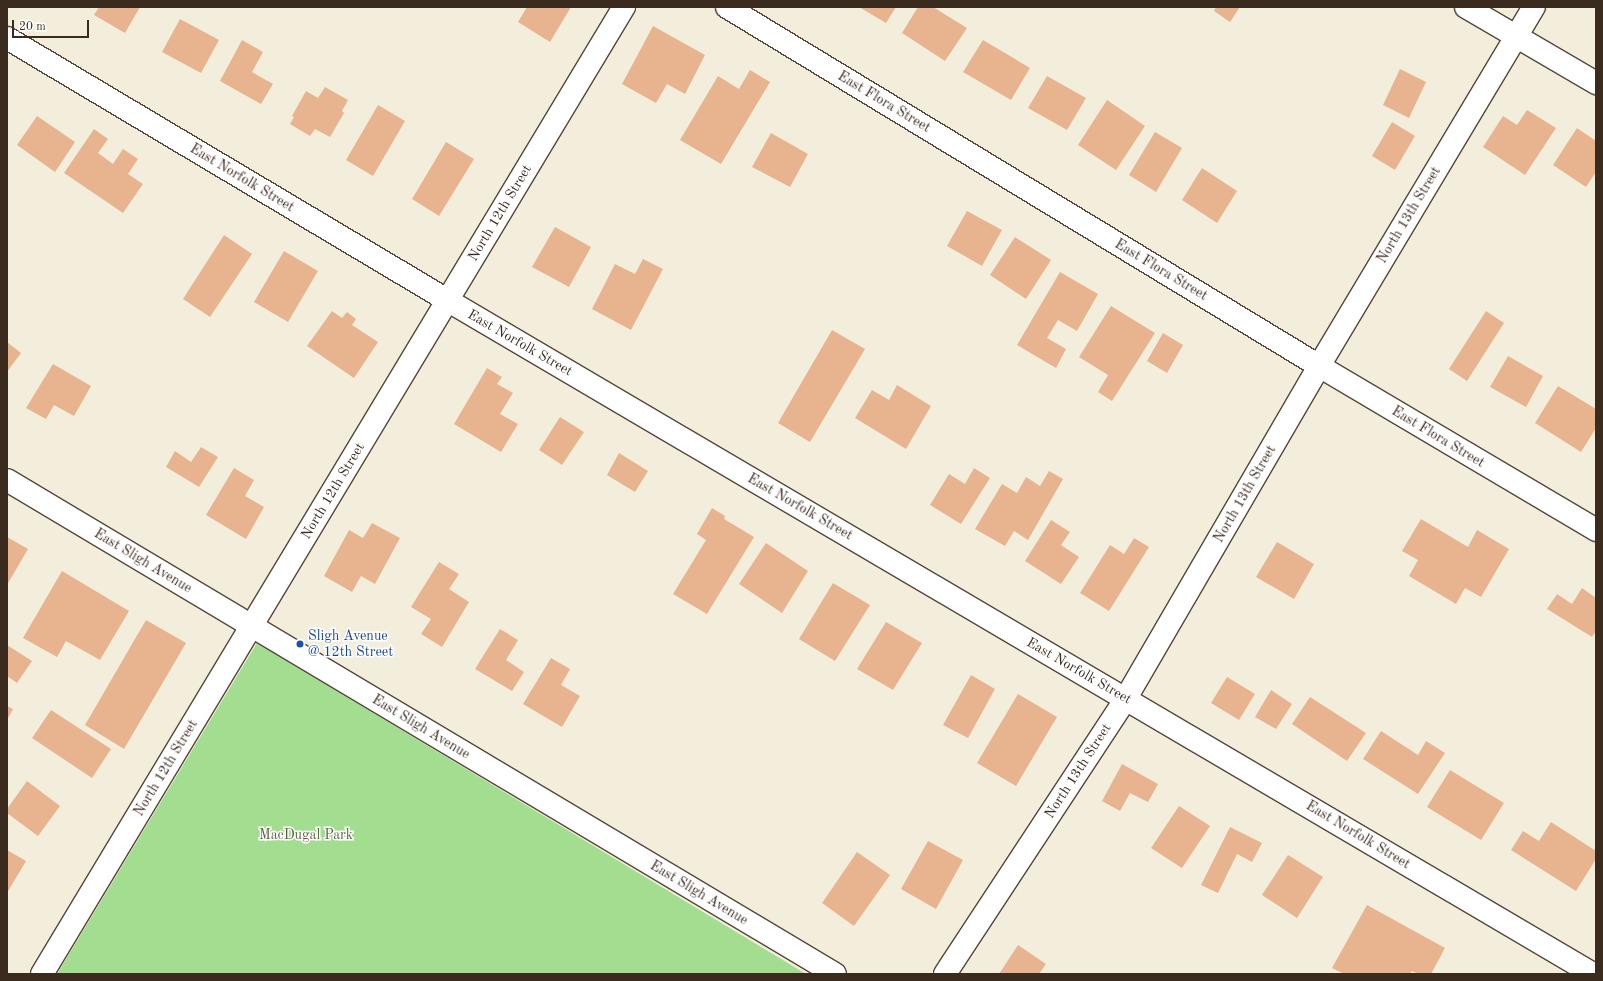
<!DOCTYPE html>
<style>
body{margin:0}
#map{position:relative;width:1603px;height:981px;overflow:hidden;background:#f2eedb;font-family:"Old Standard TT",serif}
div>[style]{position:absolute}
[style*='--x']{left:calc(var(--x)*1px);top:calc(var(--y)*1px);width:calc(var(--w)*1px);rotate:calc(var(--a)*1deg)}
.green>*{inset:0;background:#a3dd90}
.building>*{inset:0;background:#e8b490}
.roads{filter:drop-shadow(1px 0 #56473a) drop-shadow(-1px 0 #56473a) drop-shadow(0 1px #56473a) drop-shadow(0 -1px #56473a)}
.minor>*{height:22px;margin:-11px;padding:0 11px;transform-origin:11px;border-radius:11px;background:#fff}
.tertiary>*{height:22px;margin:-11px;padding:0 11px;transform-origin:11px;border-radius:11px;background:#fff}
.dots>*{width:11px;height:11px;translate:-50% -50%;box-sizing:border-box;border:2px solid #fff;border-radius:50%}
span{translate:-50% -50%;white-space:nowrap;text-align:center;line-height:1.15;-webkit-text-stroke:3px #fff;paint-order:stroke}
.street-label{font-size:14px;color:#3b2a1e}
.transit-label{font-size:14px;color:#164399}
.left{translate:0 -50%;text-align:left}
.park-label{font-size:14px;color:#5a6040}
.frame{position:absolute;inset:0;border:8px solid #3b2a1e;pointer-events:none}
.scale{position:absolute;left:12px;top:20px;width:77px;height:18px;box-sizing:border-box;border:2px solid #3b2a1e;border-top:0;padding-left:5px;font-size:12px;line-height:14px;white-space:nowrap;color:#3b2a1e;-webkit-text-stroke:3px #fff;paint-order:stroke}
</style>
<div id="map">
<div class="green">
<div style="clip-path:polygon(257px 643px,806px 974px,57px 974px)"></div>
</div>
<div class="building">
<div style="clip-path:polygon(99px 7px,140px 7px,125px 33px,94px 15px)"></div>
<div style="clip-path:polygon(527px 7px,571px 7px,550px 42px,518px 22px)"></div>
<div style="clip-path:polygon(859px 7px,896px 7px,886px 23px)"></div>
<div style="clip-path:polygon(918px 7px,933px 7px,967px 28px,945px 61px,902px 33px)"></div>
<div style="clip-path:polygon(1216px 7px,1240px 7px,1230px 22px,1214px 11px)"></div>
<div style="clip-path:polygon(180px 19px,219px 40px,201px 73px,162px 52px)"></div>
<div style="clip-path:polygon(653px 26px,705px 55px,685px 94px,667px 84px,656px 103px,622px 84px)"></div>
<div style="clip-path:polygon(242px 40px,263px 52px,252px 72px,273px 84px,261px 104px,220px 81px)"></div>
<div style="clip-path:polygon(983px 40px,1030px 68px,1011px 100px,963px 72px)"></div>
<div style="clip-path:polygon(1400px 69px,1426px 82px,1409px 118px,1383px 105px)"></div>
<div style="clip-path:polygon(750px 70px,770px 82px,721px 164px,680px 140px,718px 76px,739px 89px)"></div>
<div style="clip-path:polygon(1047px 76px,1086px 98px,1067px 130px,1028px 108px)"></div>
<div style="clip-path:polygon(325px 87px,348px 100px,342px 111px,344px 113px,330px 137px,315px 129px,310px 136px,290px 124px,294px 117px,292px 116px,306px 91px,318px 98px)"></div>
<div style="clip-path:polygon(1107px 100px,1145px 126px,1116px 170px,1078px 145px)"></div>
<div style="clip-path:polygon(378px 105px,405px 121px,373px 176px,346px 160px)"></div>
<div style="clip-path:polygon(1527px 110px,1556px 128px,1525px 175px,1483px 147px,1503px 116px,1517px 125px)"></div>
<div style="clip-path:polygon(37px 116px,75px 142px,55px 172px,17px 145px)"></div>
<div style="clip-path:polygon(1392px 122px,1415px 136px,1395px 170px,1372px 156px)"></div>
<div style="clip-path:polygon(1577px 128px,1596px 141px,1596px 172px,1586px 187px,1553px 165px)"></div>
<div style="clip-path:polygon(94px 129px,108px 139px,98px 153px,113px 164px,123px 149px,138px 159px,128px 174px,143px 184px,123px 213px,64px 173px)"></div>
<div style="clip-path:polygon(1155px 132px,1182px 148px,1156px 192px,1129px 175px)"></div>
<div style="clip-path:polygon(771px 133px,808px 154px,790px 187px,752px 167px)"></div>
<div style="clip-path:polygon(446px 142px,474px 159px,439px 216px,412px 199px)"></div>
<div style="clip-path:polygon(1202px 168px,1237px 191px,1217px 223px,1182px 200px)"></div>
<div style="clip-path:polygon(967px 211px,1002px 230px,982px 266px,947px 246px)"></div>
<div style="clip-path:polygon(555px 227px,591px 247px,569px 287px,532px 267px)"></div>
<div style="clip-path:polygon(224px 235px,252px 254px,210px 317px,183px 299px)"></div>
<div style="clip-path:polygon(1015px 237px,1051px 260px,1026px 299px,990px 275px)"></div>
<div style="clip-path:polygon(284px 251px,318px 271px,288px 322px,254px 302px)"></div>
<div style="clip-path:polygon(643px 259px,663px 269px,631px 330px,592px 309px,615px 264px,635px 274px)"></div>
<div style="clip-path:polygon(1060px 272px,1098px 294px,1077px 331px,1058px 320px,1047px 338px,1066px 349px,1056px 368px,1017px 345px)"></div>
<div style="clip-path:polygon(1111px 306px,1155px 333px,1112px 401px,1098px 392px,1108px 375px,1079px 357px)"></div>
<div style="clip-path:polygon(332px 311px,342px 318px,347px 312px,356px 319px,352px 325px,378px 342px,354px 378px,307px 346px)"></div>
<div style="clip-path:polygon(1486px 311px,1504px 323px,1467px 381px,1449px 369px)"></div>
<div style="clip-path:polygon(832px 330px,865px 349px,810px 442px,778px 423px)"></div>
<div style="clip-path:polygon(1163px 333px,1183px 345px,1167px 373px,1147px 361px)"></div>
<div style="clip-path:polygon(7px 342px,21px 353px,7px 372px)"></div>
<div style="clip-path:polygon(1508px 356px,1543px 376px,1526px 407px,1490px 387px)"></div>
<div style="clip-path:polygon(53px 364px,91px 386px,74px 416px,54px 405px,46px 419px,26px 408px)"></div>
<div style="clip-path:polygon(487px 368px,502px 377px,497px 384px,513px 393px,500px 414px,518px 424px,501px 452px,454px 424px)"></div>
<div style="clip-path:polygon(897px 385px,931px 406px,906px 449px,855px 418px,872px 390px,889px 400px)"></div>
<div style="clip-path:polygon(1558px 386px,1596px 409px,1596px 428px,1581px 452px,1535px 423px)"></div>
<div style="clip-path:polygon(560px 417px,584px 432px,562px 465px,539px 450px)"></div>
<div style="clip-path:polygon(201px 447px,218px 457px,199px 487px,166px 467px,175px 451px,191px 462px)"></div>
<div style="clip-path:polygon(619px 453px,648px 471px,635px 492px,607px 475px)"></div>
<div style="clip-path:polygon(234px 468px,254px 480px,245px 496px,264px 507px,246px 539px,206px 515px)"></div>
<div style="clip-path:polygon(974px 468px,990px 478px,961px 524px,930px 505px,949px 474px,965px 484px)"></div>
<div style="clip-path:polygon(1049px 471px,1063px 479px,1028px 540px,1014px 531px,1005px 546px,975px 529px,1002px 484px,1017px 493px,1026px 477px,1040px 486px)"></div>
<div style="clip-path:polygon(712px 508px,725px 516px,724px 519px,754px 537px,707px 614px,673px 594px,706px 540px,697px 534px)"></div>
<div style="clip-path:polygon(1421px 519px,1468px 547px,1477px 530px,1509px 549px,1481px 597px,1465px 588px,1456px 604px,1409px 576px,1418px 560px,1402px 551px)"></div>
<div style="clip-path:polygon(1051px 520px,1070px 532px,1061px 545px,1079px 557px,1061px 584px,1025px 561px)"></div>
<div style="clip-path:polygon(372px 523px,400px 538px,375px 584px,361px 576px,352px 592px,324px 576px,349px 530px,363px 538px)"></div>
<div style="clip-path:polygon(7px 537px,28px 549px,7px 585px)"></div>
<div style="clip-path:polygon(1134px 538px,1149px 547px,1109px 611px,1080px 593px,1110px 545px,1124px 554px)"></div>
<div style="clip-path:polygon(1277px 542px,1314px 564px,1294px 599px,1256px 577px)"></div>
<div style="clip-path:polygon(766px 543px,808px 571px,782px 613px,739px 584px)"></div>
<div style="clip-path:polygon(439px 562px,459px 574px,449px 589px,469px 602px,442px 647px,421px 634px,431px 619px,411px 607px)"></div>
<div style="clip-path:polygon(62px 571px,129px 611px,100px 660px,66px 641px,57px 657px,23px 638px)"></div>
<div style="clip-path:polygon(833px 583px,870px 605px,835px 661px,799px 639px)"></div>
<div style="clip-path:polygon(1582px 588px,1596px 598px,1596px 631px,1592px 637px,1547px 609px,1557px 594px,1572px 604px)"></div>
<div style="clip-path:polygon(146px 620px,186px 643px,124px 749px,85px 725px)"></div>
<div style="clip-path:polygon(886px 622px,922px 643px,893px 690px,857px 669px)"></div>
<div style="clip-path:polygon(500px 629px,518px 640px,506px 660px,524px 672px,512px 691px,475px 669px)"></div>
<div style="clip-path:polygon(7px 645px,32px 661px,17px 683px,7px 676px)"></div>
<div style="clip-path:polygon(551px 658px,570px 669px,561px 685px,580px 696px,562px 727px,523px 704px)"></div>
<div style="clip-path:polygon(971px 675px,995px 689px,968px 738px,943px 725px)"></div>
<div style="clip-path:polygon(1227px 677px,1255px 694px,1239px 720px,1211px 703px)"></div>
<div style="clip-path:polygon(1271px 690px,1292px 704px,1276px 729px,1255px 717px)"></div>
<div style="clip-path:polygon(1018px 694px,1057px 717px,1016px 786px,977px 763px)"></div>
<div style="clip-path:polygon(1310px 697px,1366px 733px,1347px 761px,1292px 724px)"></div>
<div style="clip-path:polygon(7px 706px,13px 709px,7px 720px)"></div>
<div style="clip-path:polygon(51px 710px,111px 749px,92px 778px,32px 738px)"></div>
<div style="clip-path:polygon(1381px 731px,1418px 755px,1426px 741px,1445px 753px,1418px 794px,1363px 759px)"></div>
<div style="clip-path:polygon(1122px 764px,1158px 784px,1148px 802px,1130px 793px,1120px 811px,1102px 801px)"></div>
<div style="clip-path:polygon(1450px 770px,1504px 803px,1481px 840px,1427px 807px)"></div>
<div style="clip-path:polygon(27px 781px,60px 806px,38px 836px,7px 813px,7px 809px)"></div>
<div style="clip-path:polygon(1179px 806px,1210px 826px,1182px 868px,1151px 848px)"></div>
<div style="clip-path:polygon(1551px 822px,1596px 851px,1596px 859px,1576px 891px,1511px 850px,1523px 831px,1539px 841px)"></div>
<div style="clip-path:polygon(1230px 827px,1262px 843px,1252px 862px,1237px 854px,1218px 893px,1201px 885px)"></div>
<div style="clip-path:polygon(928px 841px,963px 860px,936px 909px,901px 889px)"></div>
<div style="clip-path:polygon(7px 850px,26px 861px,7px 893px)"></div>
<div style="clip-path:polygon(857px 852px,890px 875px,854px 926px,822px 903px)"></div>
<div style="clip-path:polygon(1288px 855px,1323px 877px,1297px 918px,1262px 895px)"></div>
<div style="clip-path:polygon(1367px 905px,1445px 948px,1431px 974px,1418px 974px,1412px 971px,1410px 974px,1344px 974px,1332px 968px)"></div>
<div style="clip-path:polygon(1018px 945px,1046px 964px,1039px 974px,999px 974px)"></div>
</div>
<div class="roads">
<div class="minor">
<div style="--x:727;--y:7;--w:692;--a:31.23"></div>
<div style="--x:1319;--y:366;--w:322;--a:30.6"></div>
<div style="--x:1466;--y:7;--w:151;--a:30.3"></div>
<div style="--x:7;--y:38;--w:512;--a:30.77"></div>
<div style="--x:447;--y:300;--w:1330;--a:30.46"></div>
<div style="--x:42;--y:974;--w:1129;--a:-58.96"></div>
<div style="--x:945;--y:974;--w:330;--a:-56.7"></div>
<div style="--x:1126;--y:698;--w:384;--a:-59.8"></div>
<div style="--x:1319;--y:366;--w:418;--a:-59.1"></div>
</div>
<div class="tertiary">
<div style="--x:7;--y:480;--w:964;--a:30.82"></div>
</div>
</div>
<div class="dots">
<div style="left:300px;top:644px;background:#1a4fb4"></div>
</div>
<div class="street-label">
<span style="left:884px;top:102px;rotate:31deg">East Flora Street</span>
<span style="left:242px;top:178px;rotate:31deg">East Norfolk Street</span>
<span style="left:500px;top:213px;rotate:-59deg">North 12th Street</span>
<span style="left:1409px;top:215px;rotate:-59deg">North 13th Street</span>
<span style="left:1161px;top:270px;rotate:31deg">East Flora Street</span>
<span style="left:520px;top:343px;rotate:30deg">East Norfolk Street</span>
<span style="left:1438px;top:437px;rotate:31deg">East Flora Street</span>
<span style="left:333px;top:491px;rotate:-59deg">North 12th Street</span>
<span style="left:1245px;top:494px;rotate:-60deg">North 13th Street</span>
<span style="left:800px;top:507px;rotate:30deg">East Norfolk Street</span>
<span style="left:143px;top:561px;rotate:31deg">East Sligh Avenue</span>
<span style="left:1079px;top:671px;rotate:30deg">East Norfolk Street</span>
<span style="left:421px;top:727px;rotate:31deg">East Sligh Avenue</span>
<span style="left:166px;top:768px;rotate:-59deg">North 12th Street</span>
<span style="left:1078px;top:771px;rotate:-57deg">North 13th Street</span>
<span style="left:1358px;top:835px;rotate:31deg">East Norfolk Street</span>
<span style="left:699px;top:893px;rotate:31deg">East Sligh Avenue</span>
</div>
<div class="transit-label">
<span class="left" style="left:308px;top:644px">Sligh Avenue<br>@ 12th Street</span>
</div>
<div class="park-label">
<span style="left:306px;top:835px">MacDugal Park</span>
</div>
<div class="frame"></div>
<div class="scale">20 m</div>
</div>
